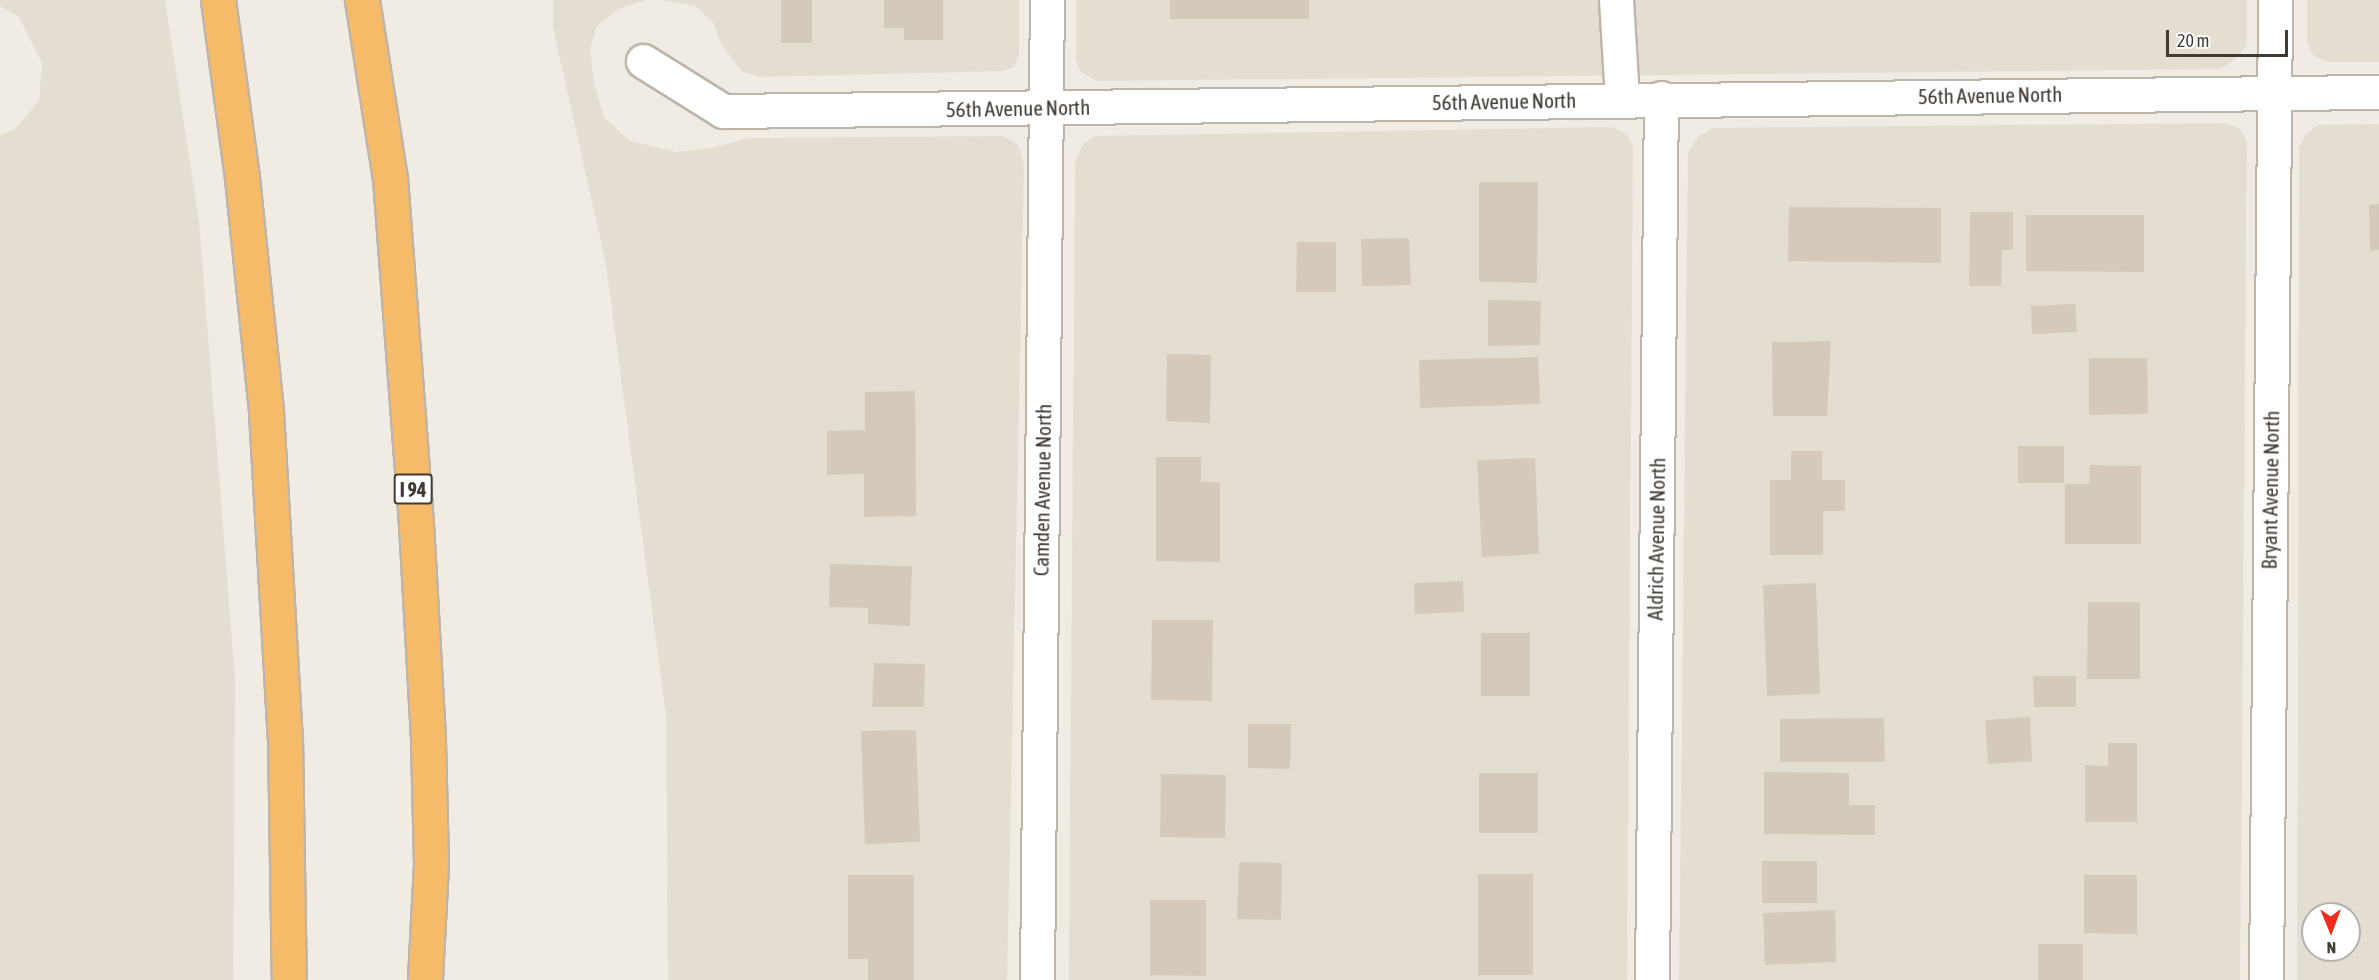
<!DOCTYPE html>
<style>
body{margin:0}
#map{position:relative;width:2379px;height:980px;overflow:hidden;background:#f1ece3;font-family:"Asap Condensed",sans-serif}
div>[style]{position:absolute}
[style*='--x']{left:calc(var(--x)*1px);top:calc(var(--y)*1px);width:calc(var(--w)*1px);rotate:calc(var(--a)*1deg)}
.residential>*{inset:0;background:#e4ddd2}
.building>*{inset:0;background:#d5c9bc}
.roads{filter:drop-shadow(2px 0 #beb5aa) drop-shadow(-2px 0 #beb5aa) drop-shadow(0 2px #beb5aa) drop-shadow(0 -2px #beb5aa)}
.street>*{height:33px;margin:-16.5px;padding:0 16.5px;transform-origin:16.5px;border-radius:16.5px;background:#fff}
.highway>*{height:33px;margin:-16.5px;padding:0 16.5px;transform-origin:16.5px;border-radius:16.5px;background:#f6bb69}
span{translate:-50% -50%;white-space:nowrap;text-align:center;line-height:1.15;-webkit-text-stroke:6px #fff;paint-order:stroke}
.shield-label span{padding:2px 4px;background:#fff;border:2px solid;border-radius:4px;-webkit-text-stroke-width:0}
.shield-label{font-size:20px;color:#423b34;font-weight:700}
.street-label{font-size:21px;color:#423b34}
.north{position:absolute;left:2301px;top:902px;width:60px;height:60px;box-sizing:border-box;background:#fff;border:2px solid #b3b1ae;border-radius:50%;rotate:179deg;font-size:16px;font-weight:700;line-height:24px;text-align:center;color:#423b34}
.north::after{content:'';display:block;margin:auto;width:21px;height:27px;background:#ee2b1d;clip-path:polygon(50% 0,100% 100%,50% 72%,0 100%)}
.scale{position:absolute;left:2166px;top:30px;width:122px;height:27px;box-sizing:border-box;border:3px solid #423b34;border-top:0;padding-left:8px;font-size:18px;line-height:21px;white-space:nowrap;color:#423b34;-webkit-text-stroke:4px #fff;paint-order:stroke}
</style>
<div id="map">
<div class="residential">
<div style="clip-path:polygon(0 0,165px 0,199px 221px,235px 679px,233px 980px,0 980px,0 135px,14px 130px,39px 101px,42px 63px,19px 17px,0 6px)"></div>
<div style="clip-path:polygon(553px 0,646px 0,621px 8px,597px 26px,590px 49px,594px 83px,604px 117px,630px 141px,676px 152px,712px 148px,749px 138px,1003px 136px,1018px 145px,1024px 165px,1007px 980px,668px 980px,666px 716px,606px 264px,553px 28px)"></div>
<div style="clip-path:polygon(661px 0,1019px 0,1019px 52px,1015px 66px,1004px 71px,759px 77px,741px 71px,720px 42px,713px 22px,695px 6px)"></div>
<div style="clip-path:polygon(1076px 0,2247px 0,2247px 45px,2234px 60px,2220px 69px,1096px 81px,1080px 71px,1076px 60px)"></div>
<div style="clip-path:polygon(2307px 0,2379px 0,2379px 62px,2327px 62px,2314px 56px,2307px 43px)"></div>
<div style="clip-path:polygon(2225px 123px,2240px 129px,2247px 141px,2240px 980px,1679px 980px,1688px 152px,1699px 136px,1713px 128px)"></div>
<div style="clip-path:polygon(evenodd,2379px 124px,2379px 980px,2297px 980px,2299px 148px,2305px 135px,2318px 125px,2379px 124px,2313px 914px,2349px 914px,2349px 950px,2313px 950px,2313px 914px)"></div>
<div style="clip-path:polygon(1611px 127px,1627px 134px,1633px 146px,1627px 980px,1069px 980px,1075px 162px,1083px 144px,1095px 136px)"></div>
</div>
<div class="building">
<div style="clip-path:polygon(781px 0,812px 0,812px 43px,781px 43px)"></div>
<div style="clip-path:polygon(884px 0,943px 0,943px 40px,904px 40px,904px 28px,884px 28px)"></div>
<div style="clip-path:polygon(1170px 0,1309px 0,1309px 19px,1170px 19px)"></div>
<div style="clip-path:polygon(1479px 182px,1538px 182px,1537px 283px,1479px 282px)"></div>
<div style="clip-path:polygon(2379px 204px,2379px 250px,2370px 251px,2369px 205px)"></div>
<div style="clip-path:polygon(1789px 207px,1941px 208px,1941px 263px,1788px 261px)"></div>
<div style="clip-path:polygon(1970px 212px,2013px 212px,2013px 250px,2002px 250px,2001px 286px,1969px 286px)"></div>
<div style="clip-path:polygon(2026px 215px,2144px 215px,2144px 272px,2026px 271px)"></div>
<div style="clip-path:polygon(1409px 238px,1411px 285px,1362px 286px,1361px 239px)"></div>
<div style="clip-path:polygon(1297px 242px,1336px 242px,1336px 292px,1296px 292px)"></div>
<div style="clip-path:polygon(1488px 300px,1541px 301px,1540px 345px,1488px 346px)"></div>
<div style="clip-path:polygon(2075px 304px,2077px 332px,2032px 334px,2031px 306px)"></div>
<div style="clip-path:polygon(1831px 341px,1827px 416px,1773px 416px,1772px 342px)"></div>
<div style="clip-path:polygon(1167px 354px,1211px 355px,1210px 423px,1166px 421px)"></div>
<div style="clip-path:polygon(1538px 357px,1540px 404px,1420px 408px,1419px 360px)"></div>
<div style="clip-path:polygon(2089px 358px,2147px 358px,2148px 414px,2089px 415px)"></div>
<div style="clip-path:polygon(915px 391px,916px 516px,864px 517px,864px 474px,827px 475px,827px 431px,865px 430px,865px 392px)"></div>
<div style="clip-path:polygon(2018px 446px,2064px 446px,2064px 483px,2018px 483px)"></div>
<div style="clip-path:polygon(1791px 451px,1822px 451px,1822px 480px,1845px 480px,1845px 511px,1823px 511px,1823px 555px,1770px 555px,1770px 480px,1791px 480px)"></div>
<div style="clip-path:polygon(1156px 457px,1201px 457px,1201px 482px,1220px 482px,1220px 562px,1156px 561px)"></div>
<div style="clip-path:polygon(1535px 458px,1539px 554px,1482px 557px,1477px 460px)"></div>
<div style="clip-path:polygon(2090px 465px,2141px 466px,2141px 544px,2065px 544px,2065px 484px,2089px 484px)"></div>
<div style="clip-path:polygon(830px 564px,912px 566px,910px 626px,868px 624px,868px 608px,829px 607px)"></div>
<div style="clip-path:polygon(1463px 581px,1464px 612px,1415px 614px,1414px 583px)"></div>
<div style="clip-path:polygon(1816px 583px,1820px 694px,1767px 696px,1763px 585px)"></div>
<div style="clip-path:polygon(2088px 602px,2140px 602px,2140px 679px,2087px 679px)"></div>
<div style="clip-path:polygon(1152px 620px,1213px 620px,1212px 701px,1151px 700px)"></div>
<div style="clip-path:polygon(1481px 633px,1530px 633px,1530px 696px,1481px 696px)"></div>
<div style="clip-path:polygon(874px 663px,925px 664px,924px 707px,872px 707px)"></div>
<div style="clip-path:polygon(2033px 676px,2076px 676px,2076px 707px,2034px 707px)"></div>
<div style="clip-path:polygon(2030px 717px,2032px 761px,1988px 764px,1985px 720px)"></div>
<div style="clip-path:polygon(1884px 718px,1885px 762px,1780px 762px,1780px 719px)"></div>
<div style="clip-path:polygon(1248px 724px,1291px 724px,1290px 769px,1248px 768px)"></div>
<div style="clip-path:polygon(916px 730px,920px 842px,865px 844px,861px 731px)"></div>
<div style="clip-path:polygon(2108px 743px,2137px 743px,2137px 822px,2085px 822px,2085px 765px,2108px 766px)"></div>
<div style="clip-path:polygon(1764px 772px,1849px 773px,1849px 805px,1875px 805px,1875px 835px,1764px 834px)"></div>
<div style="clip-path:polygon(1479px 773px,1538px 773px,1538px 833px,1479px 833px)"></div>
<div style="clip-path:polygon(1161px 774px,1226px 775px,1225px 838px,1160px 837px)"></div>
<div style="clip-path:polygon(1762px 861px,1817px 861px,1817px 903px,1762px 903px)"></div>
<div style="clip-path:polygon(1239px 862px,1282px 863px,1281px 920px,1237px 919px)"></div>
<div style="clip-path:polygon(1478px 874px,1533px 874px,1533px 975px,1478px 975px)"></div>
<div style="clip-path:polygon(848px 875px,914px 875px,914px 980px,868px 980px,868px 959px,848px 959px)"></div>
<div style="clip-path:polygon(2084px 875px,2137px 875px,2137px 934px,2084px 933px)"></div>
<div style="clip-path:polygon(1150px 900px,1206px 900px,1206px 976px,1150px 975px)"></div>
<div style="clip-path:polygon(1835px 910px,1836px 962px,1765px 965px,1763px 913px)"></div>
<div style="clip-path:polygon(2038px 944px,2083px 944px,2083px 980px,2038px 980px)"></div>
</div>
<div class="roads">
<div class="street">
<div style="--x:1616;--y:0;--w:99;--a:86.5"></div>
<div style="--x:643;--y:61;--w:94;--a:32"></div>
<div style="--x:723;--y:111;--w:1656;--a:-0.66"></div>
<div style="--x:1037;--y:980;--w:980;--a:-89.42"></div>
<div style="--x:1652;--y:980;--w:882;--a:-89.42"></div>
<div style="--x:2266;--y:980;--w:980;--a:-89.47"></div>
</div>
<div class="highway">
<div style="--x:218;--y:0;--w:180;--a:82.3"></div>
<div style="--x:242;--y:178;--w:235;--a:84.1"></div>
<div style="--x:266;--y:412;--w:326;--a:86.7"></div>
<div style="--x:285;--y:737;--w:243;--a:89.1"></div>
<div style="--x:362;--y:0;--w:180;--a:81.1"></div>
<div style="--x:390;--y:178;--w:347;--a:85.7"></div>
<div style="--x:416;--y:524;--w:217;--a:86.8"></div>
<div style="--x:428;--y:741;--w:123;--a:88.6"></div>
<div style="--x:431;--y:864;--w:116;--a:93"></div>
</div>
</div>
<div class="shield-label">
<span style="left:413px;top:489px">I 94</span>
</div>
<div class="street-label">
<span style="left:1990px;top:95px;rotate:-1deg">56th Avenue North</span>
<span style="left:1504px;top:101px;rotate:-1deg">56th Avenue North</span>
<span style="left:1018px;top:108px;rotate:-1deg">56th Avenue North</span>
<span style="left:1042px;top:490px;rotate:-89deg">Camden Avenue North</span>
<span style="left:2270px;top:490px;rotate:-89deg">Bryant Avenue North</span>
<span style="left:1656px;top:539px;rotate:-89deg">Aldrich Avenue North</span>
</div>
<div class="north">N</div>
<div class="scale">20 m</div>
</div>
